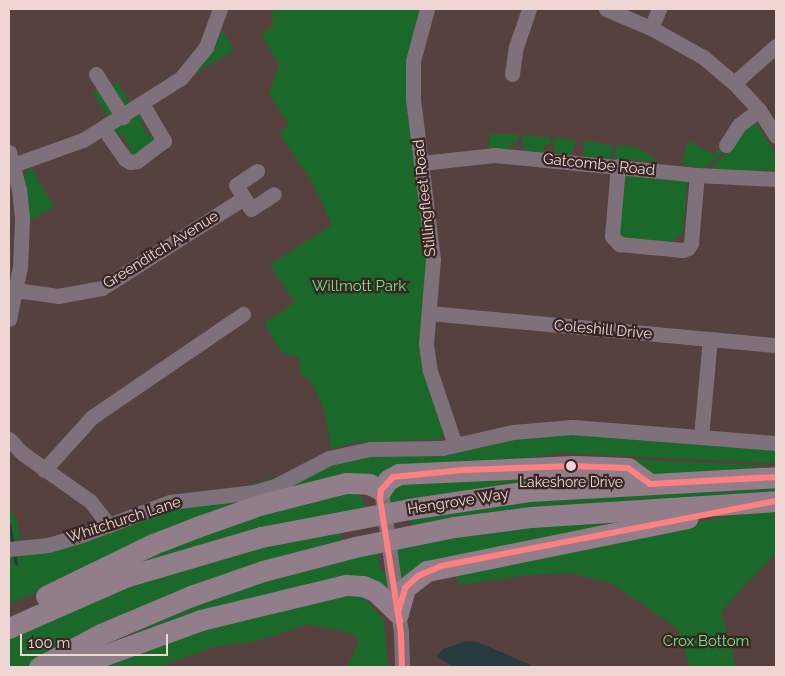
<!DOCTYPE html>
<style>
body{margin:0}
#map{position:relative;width:785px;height:676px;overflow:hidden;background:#57413f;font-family:Raleway,sans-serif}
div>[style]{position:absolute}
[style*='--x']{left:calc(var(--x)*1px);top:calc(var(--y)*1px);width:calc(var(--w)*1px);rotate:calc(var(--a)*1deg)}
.green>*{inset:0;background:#1a682a}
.water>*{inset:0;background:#273a3d}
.stream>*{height:3px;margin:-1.5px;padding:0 1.5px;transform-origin:1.5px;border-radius:1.5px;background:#273a3d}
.minor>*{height:15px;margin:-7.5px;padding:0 7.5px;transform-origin:7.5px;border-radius:7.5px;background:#7f717b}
.highway>*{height:21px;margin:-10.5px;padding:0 10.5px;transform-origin:10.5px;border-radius:10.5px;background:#927d8b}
.bus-1>*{height:6px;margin:-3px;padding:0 3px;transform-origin:3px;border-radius:3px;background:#ff8080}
.dots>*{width:14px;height:14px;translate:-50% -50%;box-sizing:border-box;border:2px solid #392624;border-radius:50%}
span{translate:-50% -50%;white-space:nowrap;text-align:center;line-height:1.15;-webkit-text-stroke:4.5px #392624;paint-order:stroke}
.bus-label{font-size:14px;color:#efd6d3}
.street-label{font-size:15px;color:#efd6d3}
.park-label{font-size:15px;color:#6fe97f}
.frame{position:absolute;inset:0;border:10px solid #efd6d3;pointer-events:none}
.scale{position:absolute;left:20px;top:634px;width:148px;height:22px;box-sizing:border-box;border:2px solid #efd6d3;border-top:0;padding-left:6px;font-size:15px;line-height:18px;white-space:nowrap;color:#efd6d3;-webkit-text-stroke:4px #392624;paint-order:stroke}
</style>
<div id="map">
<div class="green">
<div style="clip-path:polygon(272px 9px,420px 9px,407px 70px,406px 106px,425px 224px,426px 296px,445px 430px,440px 439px,353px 443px,331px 449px,324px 409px,311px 381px,300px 373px,299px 357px,282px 353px,264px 323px,295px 303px,270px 265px,332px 225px,312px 182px,279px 133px,289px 125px,269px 94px,279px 64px,261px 35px,273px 26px)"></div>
<div style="clip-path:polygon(222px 30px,234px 50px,195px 74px,213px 50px)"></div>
<div style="clip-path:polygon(117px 82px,132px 106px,127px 108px,109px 88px)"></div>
<div style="clip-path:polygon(98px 90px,114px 112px,109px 119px,92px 92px)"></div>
<div style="clip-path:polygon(141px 113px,146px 118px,140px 122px,149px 137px,156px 133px,157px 137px,135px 157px,125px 153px,131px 149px,122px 134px,115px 138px,114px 130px)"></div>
<div style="clip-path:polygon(754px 120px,776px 154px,776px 171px,711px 169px,730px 149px,743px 130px)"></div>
<div style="clip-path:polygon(489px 134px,519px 134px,518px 142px,511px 142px,510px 149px,489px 148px)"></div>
<div style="clip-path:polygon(522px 135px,551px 138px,550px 145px,544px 145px,543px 152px,524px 150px)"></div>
<div style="clip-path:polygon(553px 138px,576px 140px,571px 155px,555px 153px)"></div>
<div style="clip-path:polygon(688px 140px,713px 155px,723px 145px,727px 148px,706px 168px,681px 164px)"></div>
<div style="clip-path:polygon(585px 141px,612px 145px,611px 159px,583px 156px)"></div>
<div style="clip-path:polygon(616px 145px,637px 147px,659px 162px,614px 159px)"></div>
<div style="clip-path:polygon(30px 166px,54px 207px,28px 222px,22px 178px)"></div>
<div style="clip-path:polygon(623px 174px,688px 180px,683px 232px,673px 242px,624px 238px,618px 227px)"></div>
<div style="clip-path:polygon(541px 431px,776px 448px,776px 463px,560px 453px,376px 481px,347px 476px,9px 603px,9px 557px,17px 554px,338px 459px)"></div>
<div style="clip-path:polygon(598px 458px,737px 464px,776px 467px,656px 476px)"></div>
<div style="clip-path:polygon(480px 475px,610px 476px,386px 504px,390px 485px)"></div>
<div style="clip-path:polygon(776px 483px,776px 496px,412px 529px,409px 515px,557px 495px)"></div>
<div style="clip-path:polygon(346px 493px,361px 496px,366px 508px,107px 575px,142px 556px,268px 510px)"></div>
<div style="clip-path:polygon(776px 507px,776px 553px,721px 611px,713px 614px,721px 612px,736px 667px,690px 667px,677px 628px,611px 583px,570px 573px,527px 575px,459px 585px,453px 568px)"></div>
<div style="clip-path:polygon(9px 508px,17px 520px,21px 542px,9px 542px)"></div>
<div style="clip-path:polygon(623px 516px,624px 524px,401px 582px,395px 545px)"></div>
<div style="clip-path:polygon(339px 528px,342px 545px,31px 667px,9px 667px,9px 634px,128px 581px)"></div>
<div style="clip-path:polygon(378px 552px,381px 572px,389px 573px,393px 595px,377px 584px,77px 658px,180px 612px,255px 585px)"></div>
<div style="clip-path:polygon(348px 596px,363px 597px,384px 620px,388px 667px,347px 667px,359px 641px,349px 633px,308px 624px,257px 641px,213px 647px,159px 667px,85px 667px,266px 609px)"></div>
</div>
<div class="water">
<div style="clip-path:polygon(466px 641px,478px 642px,535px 667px,455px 667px,436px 657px,443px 649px)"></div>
</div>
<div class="stream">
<div style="--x:9;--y:524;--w:21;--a:79"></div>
<div style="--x:14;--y:554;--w:10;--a:79"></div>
</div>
<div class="minor">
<div style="--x:427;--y:9;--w:54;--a:105.1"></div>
<div style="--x:413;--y:61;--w:38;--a:90"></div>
<div style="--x:413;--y:99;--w:161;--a:82.9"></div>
<div style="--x:433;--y:259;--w:85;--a:94.7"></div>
<div style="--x:426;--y:344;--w:27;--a:82"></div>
<div style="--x:430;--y:371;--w:78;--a:71.3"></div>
<div style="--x:606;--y:9;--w:49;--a:22.9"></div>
<div style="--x:651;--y:28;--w:60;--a:29.1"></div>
<div style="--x:703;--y:57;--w:40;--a:40"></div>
<div style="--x:734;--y:83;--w:37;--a:47"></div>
<div style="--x:759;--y:110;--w:31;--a:57"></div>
<div style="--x:651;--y:28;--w:21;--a:-67"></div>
<div style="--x:96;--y:74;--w:51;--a:57.9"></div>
<div style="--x:512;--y:74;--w:27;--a:-82"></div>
<div style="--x:516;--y:47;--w:40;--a:-71.1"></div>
<div style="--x:734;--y:83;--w:56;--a:-41.4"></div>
<div style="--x:104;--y:129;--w:37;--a:55"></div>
<div style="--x:125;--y:159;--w:6;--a:31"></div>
<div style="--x:130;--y:162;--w:7;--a:-8"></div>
<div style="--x:137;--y:161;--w:34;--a:-37"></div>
<div style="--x:164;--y:141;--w:42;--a:-120.3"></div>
<div style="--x:726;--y:145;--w:24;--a:-57"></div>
<div style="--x:739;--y:125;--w:25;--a:-37"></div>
<div style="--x:9;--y:152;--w:38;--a:75"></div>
<div style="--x:19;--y:189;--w:31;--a:84"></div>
<div style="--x:22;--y:220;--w:47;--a:92.4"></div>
<div style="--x:20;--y:267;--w:53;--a:101.9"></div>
<div style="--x:422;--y:163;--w:72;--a:-6.3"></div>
<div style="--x:494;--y:155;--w:204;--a:5.6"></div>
<div style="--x:697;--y:175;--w:79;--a:2.9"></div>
<div style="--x:13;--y:165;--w:74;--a:-19.7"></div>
<div style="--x:83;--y:140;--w:116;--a:-32.3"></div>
<div style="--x:181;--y:78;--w:40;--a:-51"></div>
<div style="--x:206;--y:47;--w:40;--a:-69.8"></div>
<div style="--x:618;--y:166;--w:70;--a:94.9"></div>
<div style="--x:612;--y:236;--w:11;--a:49"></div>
<div style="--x:619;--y:244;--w:64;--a:5.4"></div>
<div style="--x:683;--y:250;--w:5;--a:-22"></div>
<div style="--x:688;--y:248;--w:6;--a:-59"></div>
<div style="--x:691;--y:243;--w:68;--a:-85"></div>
<div style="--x:257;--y:171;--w:25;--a:146"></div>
<div style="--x:236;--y:185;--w:28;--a:58"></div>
<div style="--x:251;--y:209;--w:27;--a:-33"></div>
<div style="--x:16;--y:290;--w:42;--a:8.1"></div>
<div style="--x:58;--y:296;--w:45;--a:-10.3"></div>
<div style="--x:102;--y:288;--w:168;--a:-32.4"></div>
<div style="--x:429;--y:313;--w:348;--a:5.3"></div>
<div style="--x:701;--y:437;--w:98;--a:-84.8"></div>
<div style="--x:9;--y:439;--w:19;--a:47"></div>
<div style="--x:22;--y:453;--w:83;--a:35.2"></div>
<div style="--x:90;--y:501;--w:31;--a:52"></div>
<div style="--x:44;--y:470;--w:72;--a:-47.8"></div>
<div style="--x:92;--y:417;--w:183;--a:-34.3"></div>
<div style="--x:381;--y:490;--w:144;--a:82"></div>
<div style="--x:401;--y:633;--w:34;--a:88"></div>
<div style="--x:9;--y:549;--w:39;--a:-6"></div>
<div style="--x:48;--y:545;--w:35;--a:-16"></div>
<div style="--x:82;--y:535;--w:94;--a:-20.6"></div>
<div style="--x:170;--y:502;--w:85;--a:-6.8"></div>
<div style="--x:254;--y:492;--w:22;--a:-16"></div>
<div style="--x:275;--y:486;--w:61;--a:-27.4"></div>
<div style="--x:329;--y:458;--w:42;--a:-12.4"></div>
<div style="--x:370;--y:449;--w:72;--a:-0.8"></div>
<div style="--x:442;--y:448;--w:73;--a:-12.7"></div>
<div style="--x:513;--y:432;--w:59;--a:-4.8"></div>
<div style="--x:572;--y:427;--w:205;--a:4.5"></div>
</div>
<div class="highway">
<div style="--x:46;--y:596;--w:119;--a:-25.9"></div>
<div style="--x:153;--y:544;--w:47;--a:-21.1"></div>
<div style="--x:197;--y:527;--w:66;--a:-19.5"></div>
<div style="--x:259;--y:505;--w:90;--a:-14.2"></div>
<div style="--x:346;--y:483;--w:23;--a:2"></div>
<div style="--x:369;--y:484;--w:13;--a:27"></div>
<div style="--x:381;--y:490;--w:12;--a:-55"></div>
<div style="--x:388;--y:480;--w:13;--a:-29"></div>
<div style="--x:399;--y:474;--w:175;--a:-2.6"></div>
<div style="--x:574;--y:466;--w:54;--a:2.1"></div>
<div style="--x:628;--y:468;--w:27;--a:36"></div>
<div style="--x:398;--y:613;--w:26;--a:-74"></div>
<div style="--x:405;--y:588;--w:28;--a:-38"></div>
<div style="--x:427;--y:571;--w:266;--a:-11.5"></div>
<div style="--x:9;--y:628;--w:127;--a:-23.7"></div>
<div style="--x:125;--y:577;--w:142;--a:-16.4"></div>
<div style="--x:261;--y:537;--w:151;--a:-10.7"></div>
<div style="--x:409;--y:509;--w:121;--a:-8.5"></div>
<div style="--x:529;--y:491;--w:247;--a:-3.2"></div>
<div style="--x:39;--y:667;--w:70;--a:-28"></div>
<div style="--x:101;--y:634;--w:98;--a:-22.9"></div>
<div style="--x:191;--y:596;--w:76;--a:-19.1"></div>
<div style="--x:263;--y:571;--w:95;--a:-14.6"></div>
<div style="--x:355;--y:547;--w:101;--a:-11.4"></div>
<div style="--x:454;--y:527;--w:78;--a:-7.4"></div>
<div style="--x:531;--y:517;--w:246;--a:-3.7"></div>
<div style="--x:72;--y:667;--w:137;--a:-20"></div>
<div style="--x:201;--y:620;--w:149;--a:-13.6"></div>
<div style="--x:346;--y:585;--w:17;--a:3"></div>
<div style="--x:363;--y:586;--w:13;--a:23"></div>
<div style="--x:375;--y:591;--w:32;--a:44"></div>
</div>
<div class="bus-1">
<div style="--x:400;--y:621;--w:8;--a:-104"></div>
<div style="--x:398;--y:613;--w:26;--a:-74"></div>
<div style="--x:405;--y:588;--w:18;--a:-43"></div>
<div style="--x:418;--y:576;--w:25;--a:-23"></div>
<div style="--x:441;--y:566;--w:341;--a:-11"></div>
<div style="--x:402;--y:667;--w:34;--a:-92"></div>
<div style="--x:401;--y:633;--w:136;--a:-98.9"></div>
<div style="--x:380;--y:499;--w:9;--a:-84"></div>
<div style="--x:381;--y:490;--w:18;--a:-47"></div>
<div style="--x:393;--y:477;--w:70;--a:-5.7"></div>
<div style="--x:463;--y:470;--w:111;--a:-2.1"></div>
<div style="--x:574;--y:466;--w:54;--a:2.1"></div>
<div style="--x:628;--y:468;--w:27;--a:36"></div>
<div style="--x:650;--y:484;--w:126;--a:-3.2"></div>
</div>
<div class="dots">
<div style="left:571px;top:466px;background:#efd6d3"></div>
</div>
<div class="bus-label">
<span style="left:571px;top:482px">Lakeshore Drive</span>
</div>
<div class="street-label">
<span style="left:599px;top:165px;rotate:6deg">Gatcombe Road</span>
<span style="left:425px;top:198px;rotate:-96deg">Stillingfleet Road</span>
<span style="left:161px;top:250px;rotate:-32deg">Greenditch Avenue</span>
<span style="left:603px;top:330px;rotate:5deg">Coleshill Drive</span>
<span style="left:458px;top:502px;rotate:-9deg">Hengrove Way</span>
<span style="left:124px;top:520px;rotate:-18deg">Whitchurch Lane</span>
</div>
<div class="park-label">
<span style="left:359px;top:287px">Willmott Park</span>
<span style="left:706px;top:642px">Crox Bottom</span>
</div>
<div class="frame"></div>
<div class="scale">100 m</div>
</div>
